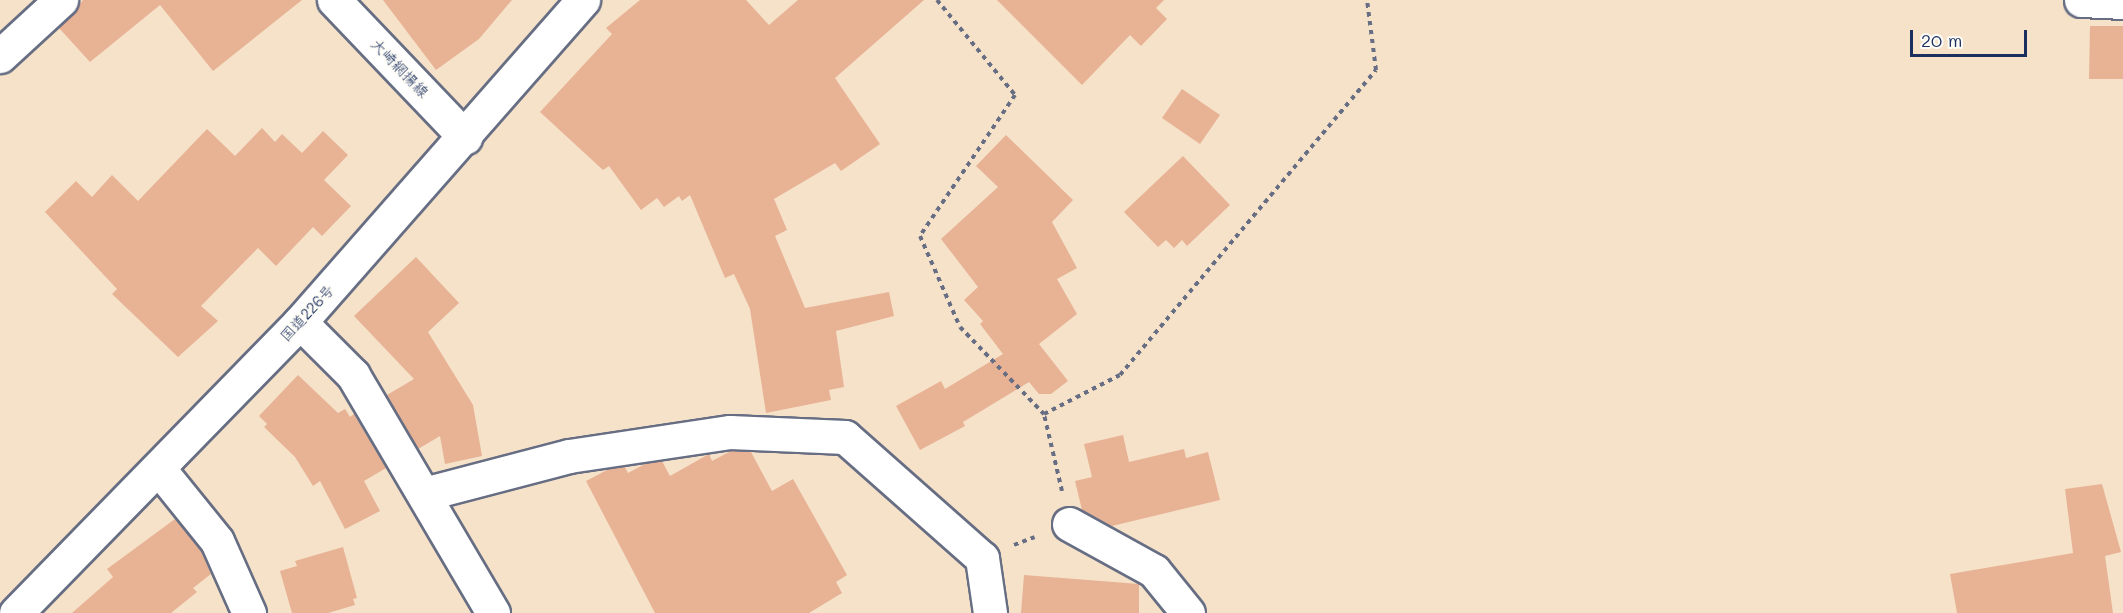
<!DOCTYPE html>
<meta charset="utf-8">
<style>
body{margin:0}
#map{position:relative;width:2123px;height:613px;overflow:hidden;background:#f5e2c9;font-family:Mali,"Klee One",sans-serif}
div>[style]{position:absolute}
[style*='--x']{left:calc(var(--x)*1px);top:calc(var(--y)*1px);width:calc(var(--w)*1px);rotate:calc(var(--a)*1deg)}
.building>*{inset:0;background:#e8b295}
.path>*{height:4px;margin-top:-2px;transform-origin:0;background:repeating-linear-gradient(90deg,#676e83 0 4.5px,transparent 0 9px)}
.roads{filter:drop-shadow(2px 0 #676e83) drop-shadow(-2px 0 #676e83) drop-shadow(0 2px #676e83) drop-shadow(0 -2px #676e83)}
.minor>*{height:33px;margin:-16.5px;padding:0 16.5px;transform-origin:16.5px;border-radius:16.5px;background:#fff}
.highway>*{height:33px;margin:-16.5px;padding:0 16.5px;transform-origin:16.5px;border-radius:16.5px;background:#fff}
span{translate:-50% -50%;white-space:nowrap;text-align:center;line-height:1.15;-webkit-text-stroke:4.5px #fdfcf7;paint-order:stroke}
.street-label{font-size:15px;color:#1b2f5e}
.scale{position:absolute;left:1910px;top:30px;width:117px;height:27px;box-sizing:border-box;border:3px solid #1b2f5e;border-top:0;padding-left:8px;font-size:18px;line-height:21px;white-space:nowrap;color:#1b2f5e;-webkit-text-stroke:4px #fdfcf7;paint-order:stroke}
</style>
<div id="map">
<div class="building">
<div style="clip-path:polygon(83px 0,302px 0,213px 71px,160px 5px,90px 62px,59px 28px)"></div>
<div style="clip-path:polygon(383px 0,512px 0,479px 39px,436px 70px)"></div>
<div style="clip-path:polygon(640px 0,746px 0,769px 25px,798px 0,924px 0,835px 78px,880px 144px,841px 171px,835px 163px,774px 199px,787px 230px,775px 236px,805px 308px,889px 292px,894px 316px,836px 331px,844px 387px,829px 390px,831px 400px,766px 413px,750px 309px,734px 274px,725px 278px,690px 195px,682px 201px,679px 196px,664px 207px,657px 198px,641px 210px,609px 166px,603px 170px,540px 112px,612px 34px,606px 28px)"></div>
<div style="clip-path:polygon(997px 0,1164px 0,1156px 8px,1167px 19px,1141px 46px,1130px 35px,1082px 85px)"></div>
<div style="clip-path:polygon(2090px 26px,2123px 26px,2123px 79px,2089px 79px)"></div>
<div style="clip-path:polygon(1182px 89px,1220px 115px,1200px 144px,1162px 118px)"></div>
<div style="clip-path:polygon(262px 128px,275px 142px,282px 134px,302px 153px,323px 131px,348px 155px,324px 180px,351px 206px,322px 236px,313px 227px,276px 266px,258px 248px,201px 306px,218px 321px,178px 357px,112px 294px,117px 289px,45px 212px,76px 181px,92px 197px,112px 175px,138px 201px,207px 129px,235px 156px)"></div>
<div style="clip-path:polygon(1006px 135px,1073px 200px,1052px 222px,1077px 268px,1057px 279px,1077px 314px,1039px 344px,1068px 381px,1051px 394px,1039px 394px,1029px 382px,963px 422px,965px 426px,920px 450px,896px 406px,941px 381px,945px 389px,1003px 354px,980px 324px,983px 321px,964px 300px,978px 287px,941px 239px,998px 187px,976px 166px)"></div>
<div style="clip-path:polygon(1183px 156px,1230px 205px,1187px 246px,1182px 240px,1174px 248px,1166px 240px,1158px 247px,1124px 212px)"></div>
<div style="clip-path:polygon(416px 257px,459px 303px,428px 332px,473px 405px,482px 456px,445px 464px,440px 436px,418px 449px,387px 395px,414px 379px,354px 316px)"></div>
<div style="clip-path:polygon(298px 375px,338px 413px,345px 409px,350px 417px,354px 414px,386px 468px,364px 481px,380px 511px,345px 529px,320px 481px,313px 486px,295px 457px,264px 427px,267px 424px,259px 416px)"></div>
<div style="clip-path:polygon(1123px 435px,1129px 462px,1184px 449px,1186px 458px,1208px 452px,1220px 500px,1112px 526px,1082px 510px,1075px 481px,1092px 477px,1084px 444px)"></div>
<div style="clip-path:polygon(731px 451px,751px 452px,772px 491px,793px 479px,847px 575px,836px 582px,842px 593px,809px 613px,655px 613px,586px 481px,609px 469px,625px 467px,628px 473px,645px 464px,662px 461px,670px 476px,709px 454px,712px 461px)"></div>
<div style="clip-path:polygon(2102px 484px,2121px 552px,2105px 556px,2113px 613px,1957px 613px,1950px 574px,2073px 553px,2065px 489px)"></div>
<div style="clip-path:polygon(175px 519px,201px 551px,211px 574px,193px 588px,197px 592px,171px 613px,72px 613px,113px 577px,107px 569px)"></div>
<div style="clip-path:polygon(343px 547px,357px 598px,353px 599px,355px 605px,328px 613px,292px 613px,280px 571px,297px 566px,295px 561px)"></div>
<div style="clip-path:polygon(1024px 575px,1139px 584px,1139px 613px,1021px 613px)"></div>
</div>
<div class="path">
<div style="--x:937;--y:0;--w:123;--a:50.6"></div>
<div style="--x:1015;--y:95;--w:170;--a:124"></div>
<div style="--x:920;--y:236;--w:99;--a:66.3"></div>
<div style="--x:960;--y:327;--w:121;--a:46"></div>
<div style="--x:1062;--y:491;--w:79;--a:-103.2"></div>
<div style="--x:1044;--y:414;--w:85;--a:-27.2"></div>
<div style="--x:1120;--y:375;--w:398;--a:-50"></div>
<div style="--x:1376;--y:70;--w:71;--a:-97.3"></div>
<div style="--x:1014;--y:545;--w:22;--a:-21"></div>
</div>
<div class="roads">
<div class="minor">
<div style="--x:334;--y:0;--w:190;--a:46.3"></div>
<div style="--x:2081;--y:0;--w:42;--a:2.7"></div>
<div style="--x:0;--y:56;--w:83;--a:-42.6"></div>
<div style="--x:300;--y:322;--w:75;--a:45"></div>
<div style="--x:353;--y:375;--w:276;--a:59.5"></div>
<div style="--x:159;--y:469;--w:92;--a:51.1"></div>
<div style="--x:217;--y:541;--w:79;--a:66"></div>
<div style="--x:424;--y:494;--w:150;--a:-14.7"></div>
<div style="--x:569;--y:456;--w:163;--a:-8.5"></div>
<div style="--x:730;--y:432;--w:115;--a:2.5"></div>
<div style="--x:845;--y:437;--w:183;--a:41.5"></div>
<div style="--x:982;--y:558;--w:56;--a:81.7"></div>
<div style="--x:1069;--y:524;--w:97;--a:28.9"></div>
<div style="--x:1154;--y:571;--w:54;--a:51"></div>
</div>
<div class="highway">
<div style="--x:16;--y:613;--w:407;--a:-45.7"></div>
<div style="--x:300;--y:322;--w:429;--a:-48.7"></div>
</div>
</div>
<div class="street-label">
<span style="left:400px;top:68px;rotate:46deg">大崎網揚線</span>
<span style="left:307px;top:313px;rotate:-47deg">国道226号</span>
</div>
<div class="scale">20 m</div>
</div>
